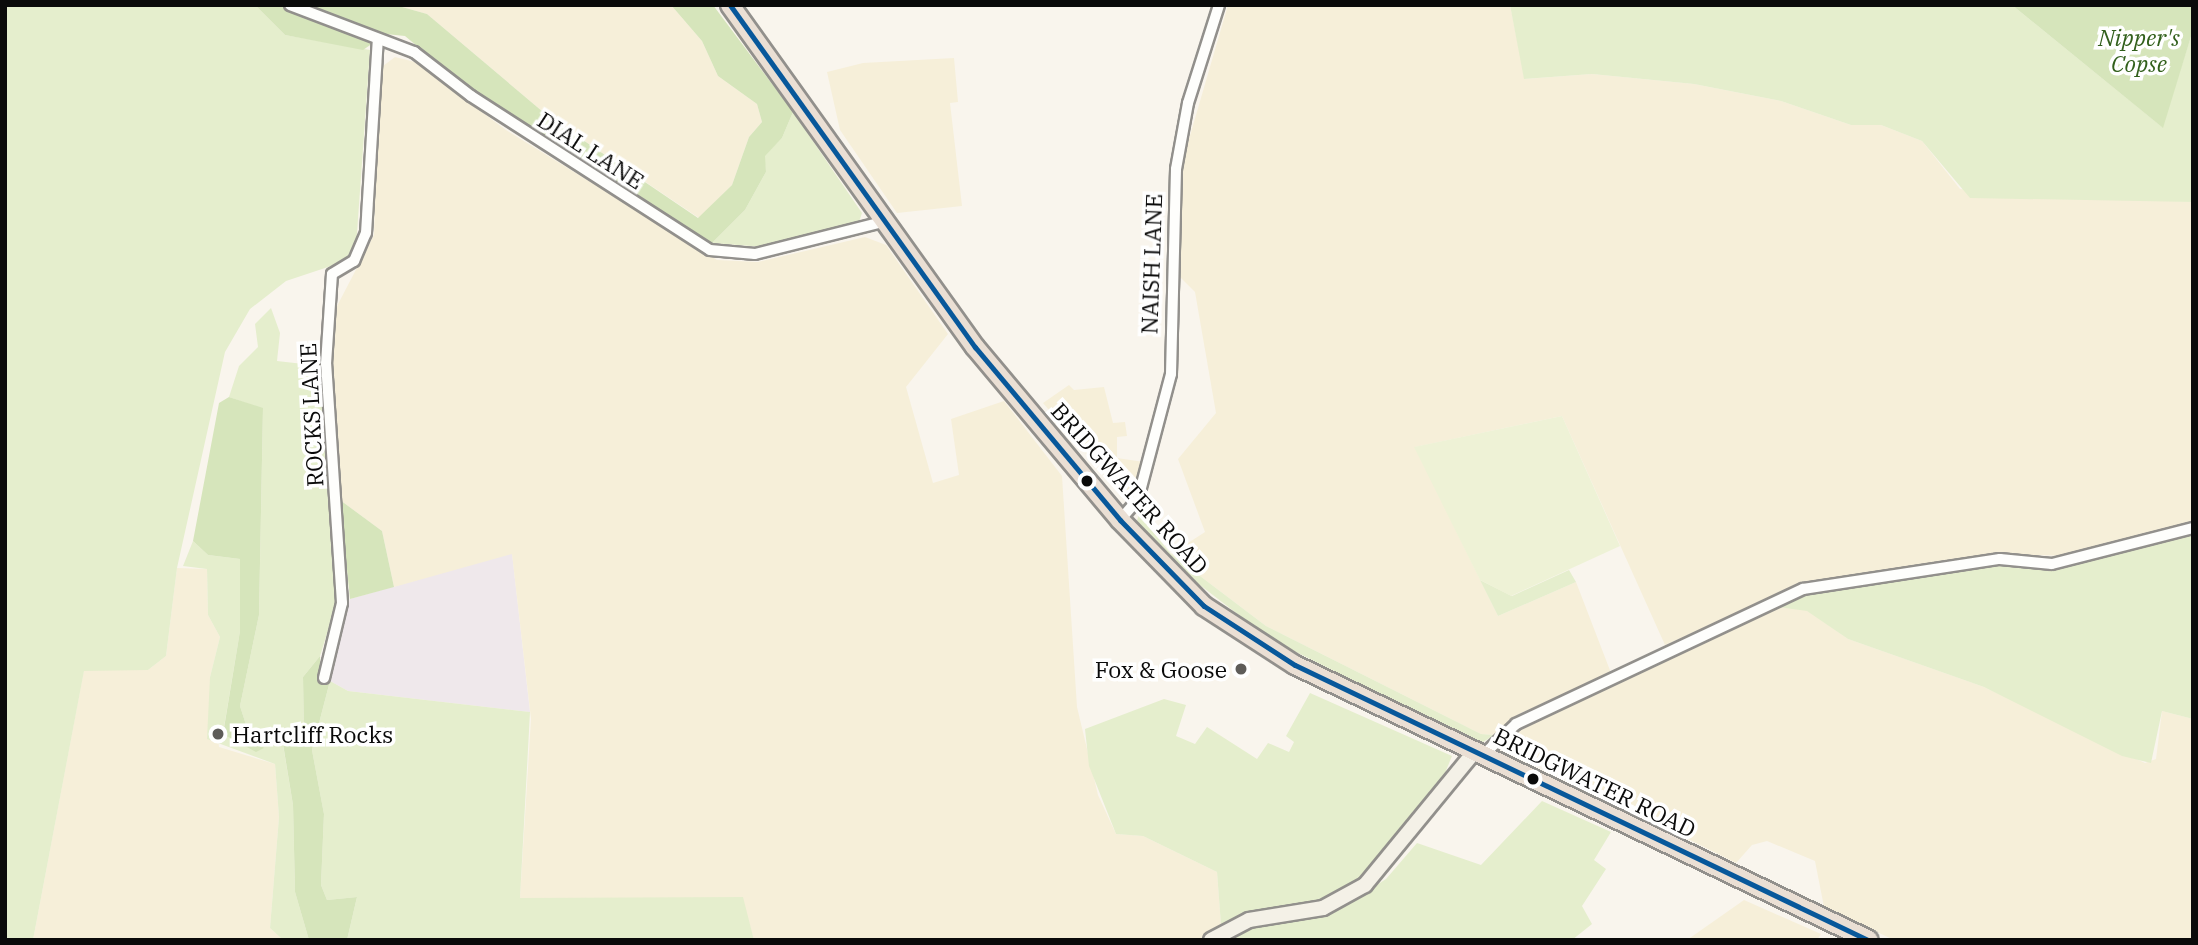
<!DOCTYPE html>
<style>
body{margin:0}
#map{position:relative;width:2198px;height:945px;overflow:hidden;background:#f9f5ed;font-family:"IBM Plex Serif",serif}
div>[style]{position:absolute}
[style*='--x']{left:calc(var(--x)*1px);top:calc(var(--y)*1px);width:calc(var(--w)*1px);rotate:calc(var(--a)*1deg)}
.industrial>*{inset:0;background:#efe8eb}
.farmland>*{inset:0;background:#f6efd9}
.green>*{inset:0;background:#e5eecd}
.forest>*{inset:0;background:#d6e5bb}
.pitch>*{inset:0;background:#eef2d6}
.roads{filter:drop-shadow(2px 0 #92908c) drop-shadow(-2px 0 #92908c) drop-shadow(0 2px #92908c) drop-shadow(0 -2px #92908c)}
.minor>*{height:10px;margin:-5px;padding:0 5px;transform-origin:5px;border-radius:5px;background:#fefefc}
.secondary>*{height:14px;margin:-7px;padding:0 7px;transform-origin:7px;border-radius:7px;background:#f4f1e7}
.trunk>*{height:18px;margin:-9px;padding:0 9px;transform-origin:9px;border-radius:9px;background:#eadfd4}
.bus-1>*{height:5px;margin:-2.5px;padding:0 2.5px;transform-origin:2.5px;border-radius:2.5px;background:#07589b}
.dots>*{width:19px;height:19px;translate:-50% -50%;box-sizing:border-box;border:4px solid #fff;border-radius:50%}
span{translate:-50% -50%;white-space:nowrap;text-align:center;line-height:1.15;-webkit-text-stroke:7px #fff;paint-order:stroke}
.park-label{font-size:23px;color:#32601c;font-style:italic}
.street-label{font-size:23px;color:#0a0a0a}
.poi-label{font-size:23px;color:#0a0a0a}
.right{translate:-100% -50%;text-align:right}
.left{translate:0 -50%;text-align:left}
.frame{position:absolute;inset:0;border:7px solid #0a0a0a;pointer-events:none}
</style>
<div id="map">
<div class="industrial">
<div style="clip-path:polygon(512px 553px,530px 712px,348px 691px,330px 681px,350px 599px)"></div>
</div>
<div class="farmland">
<div style="clip-path:polygon(395px 5px,671px 5px,702px 41px,718px 76px,757px 104px,762px 122px,749px 137px,732px 185px,699px 218px,549px 117px,427px 14px)"></div>
<div style="clip-path:polygon(1228px 5px,1510px 5px,1525px 79px,1592px 74px,1694px 84px,1781px 101px,1851px 125px,1881px 125px,1922px 141px,1960px 189px,2193px 202px,2193px 523px,2075px 556px,1992px 554px,1801px 585px,1665px 645px,1562px 416px,1415px 447px,1498px 616px,1576px 582px,1611px 673px,1521px 713px,1494px 735px,1481px 734px,1266px 626px,1171px 554px,1205px 532px,1178px 459px,1216px 413px,1195px 292px,1178px 275px,1180px 170px)"></div>
<div style="clip-path:polygon(395px 57px,415px 62px,506px 130px,717px 260px,758px 262px,865px 237px,886px 245px,948px 334px,906px 387px,933px 483px,959px 475px,951px 419px,1004px 401px,1062px 476px,1077px 707px,1098px 795px,1116px 834px,1143px 836px,1217px 872px,1221px 925px,1199px 940px,754px 940px,742px 898px,520px 898px,531px 719px,512px 554px,394px 587px,382px 531px,340px 500px,332px 350px,336px 308px,374px 235px,379px 69px)"></div>
<div style="clip-path:polygon(954px 58px,958px 102px,950px 103px,962px 206px,897px 213px,840px 130px,827px 72px,863px 63px)"></div>
<div style="clip-path:polygon(1069px 385px,1074px 390px,1104px 387px,1113px 423px,1125px 422px,1127px 436px,1117px 437px,1117px 458px,1144px 462px,1131px 499px,1126px 501px,1043px 403px)"></div>
<div style="clip-path:polygon(177px 568px,207px 569px,208px 615px,220px 637px,210px 677px,219px 747px,275px 764px,279px 817px,270px 928px,283px 940px,33px 940px,84px 670px,148px 670px,166px 656px)"></div>
<div style="clip-path:polygon(1778px 607px,1807px 610px,1848px 639px,1984px 687px,2145px 763px,2156px 759px,2162px 711px,2193px 719px,2193px 940px,1894px 940px,1824px 907px,1815px 861px,1767px 841px,1752px 845px,1736px 863px,1507px 748px,1507px 740px,1529px 724px)"></div>
<div style="clip-path:polygon(1744px 900px,1821px 934px,1817px 940px,1687px 940px)"></div>
</div>
<div class="green">
<div style="clip-path:polygon(5px 5px,255px 5px,285px 35px,370px 50px,356px 247px,343px 262px,286px 281px,250px 309px,225px 352px,177px 568px,166px 656px,148px 670px,84px 671px,33px 940px,5px 940px)"></div>
<div style="clip-path:polygon(1510px 5px,2012px 5px,2162px 127px,2193px 30px,2193px 202px,1970px 198px,1922px 141px,1881px 125px,1851px 125px,1781px 101px,1694px 84px,1592px 74px,1524px 79px)"></div>
<div style="clip-path:polygon(793px 112px,862px 213px,859px 222px,765px 247px,712px 243px,745px 210px,766px 172px,764px 156px,782px 138px)"></div>
<div style="clip-path:polygon(271px 308px,280px 333px,277px 361px,321px 366px,338px 598px,320px 656px,303px 677px,304px 737px,282px 739px,293px 805px,295px 892px,309px 940px,283px 940px,270px 928px,279px 817px,275px 764px,207px 739px,210px 677px,220px 637px,208px 615px,207px 569px,183px 566px,193px 541px,208px 555px,240px 559px,240px 631px,223px 733px,263px 747px,249px 734px,240px 706px,259px 615px,263px 409px,229px 397px,239px 366px,258px 347px,255px 324px)"></div>
<div style="clip-path:polygon(1139px 515px,1171px 554px,1266px 626px,1481px 734px,1494px 735px,1480px 744px,1270px 639px,1170px 562px,1136px 523px)"></div>
<div style="clip-path:polygon(2193px 535px,2193px 719px,2162px 711px,2151px 763px,2122px 756px,1984px 687px,1848px 639px,1807px 611px,1778px 607px,1812px 592px,1988px 565px,2060px 569px)"></div>
<div style="clip-path:polygon(1569px 570px,1576px 582px,1498px 616px,1480px 580px,1512px 596px)"></div>
<div style="clip-path:polygon(330px 681px,348px 691px,530px 712px,520px 898px,743px 897px,754px 940px,347px 940px,357px 897px,327px 900px,321px 885px,324px 814px,312px 750px)"></div>
<div style="clip-path:polygon(1310px 693px,1452px 756px,1443px 778px,1366px 876px,1338px 895px,1221px 925px,1217px 872px,1143px 836px,1116px 834px,1089px 766px,1085px 729px,1164px 699px,1186px 705px,1176px 736px,1195px 744px,1207px 727px,1257px 759px,1268px 743px,1289px 752px,1294px 742px,1286px 736px)"></div>
<div style="clip-path:polygon(1542px 801px,1611px 832px,1594px 860px,1606px 869px,1582px 906px,1592px 924px,1572px 940px,1224px 940px,1247px 928px,1332px 914px,1386px 879px,1417px 843px,1481px 865px)"></div>
</div>
<div class="forest">
<div style="clip-path:polygon(255px 5px,395px 5px,427px 14px,549px 117px,698px 218px,732px 185px,749px 137px,762px 122px,757px 104px,718px 76px,702px 41px,671px 5px,713px 5px,793px 112px,782px 138px,765px 156px,766px 172px,745px 210px,712px 243px,706px 242px,471px 91px,405px 36px,386px 34px,363px 50px,285px 35px)"></div>
<div style="clip-path:polygon(2012px 5px,2193px 5px,2193px 30px,2163px 128px)"></div>
<div style="clip-path:polygon(229px 397px,263px 408px,259px 615px,240px 706px,249px 734px,264px 748px,256px 752px,223px 734px,240px 631px,240px 559px,208px 555px,193px 541px,219px 403px)"></div>
<div style="clip-path:polygon(340px 500px,382px 531px,394px 587px,350px 599px)"></div>
<div style="clip-path:polygon(320px 656px,321px 674px,330px 681px,312px 750px,324px 814px,321px 885px,327px 900px,357px 897px,347px 940px,309px 940px,295px 892px,293px 805px,282px 738px,304px 736px,303px 677px)"></div>
</div>
<div class="pitch">
<div style="clip-path:polygon(1562px 416px,1620px 546px,1511px 596px,1480px 580px,1414px 447px)"></div>
</div>
<div class="roads">
<div class="minor">
<div style="--x:290;--y:5;--w:133;--a:20.8"></div>
<div style="--x:414;--y:52;--w:72;--a:37.7"></div>
<div style="--x:471;--y:96;--w:284;--a:32.8"></div>
<div style="--x:710;--y:250;--w:45;--a:5.1"></div>
<div style="--x:755;--y:254;--w:135;--a:-14.1"></div>
<div style="--x:1120;--y:520;--w:28;--a:-49"></div>
<div style="--x:1138;--y:499;--w:129;--a:-75.2"></div>
<div style="--x:1171;--y:374;--w:205;--a:-88.6"></div>
<div style="--x:1176;--y:169;--w:67;--a:-79.7"></div>
<div style="--x:1188;--y:103;--w:103;--a:-72.4"></div>
<div style="--x:324;--y:678;--w:77;--a:-76.5"></div>
<div style="--x:342;--y:603;--w:240;--a:-93.8"></div>
<div style="--x:326;--y:364;--w:90;--a:-86.2"></div>
<div style="--x:332;--y:274;--w:26;--a:-31"></div>
<div style="--x:354;--y:261;--w:30;--a:-67"></div>
<div style="--x:366;--y:233;--w:194;--a:-86.5"></div>
<div style="--x:1483;--y:755;--w:45;--a:-43.2"></div>
<div style="--x:1516;--y:724;--w:317;--a:-25.2"></div>
<div style="--x:1803;--y:589;--w:199;--a:-8.7"></div>
<div style="--x:2000;--y:559;--w:52;--a:5.5"></div>
<div style="--x:2052;--y:564;--w:146;--a:-14.3"></div>
</div>
<div class="secondary">
<div style="--x:1211;--y:940;--w:43;--a:-27.8"></div>
<div style="--x:1249;--y:920;--w:75;--a:-9.2"></div>
<div style="--x:1323;--y:908;--w:48;--a:-28.7"></div>
<div style="--x:1365;--y:885;--w:173;--a:-50.6"></div>
</div>
<div class="trunk">
<div style="--x:730;--y:5;--w:421;--a:54.4"></div>
<div style="--x:975;--y:347;--w:226;--a:50"></div>
<div style="--x:1120;--y:520;--w:120;--a:45.7"></div>
<div style="--x:1204;--y:606;--w:108;--a:33"></div>
<div style="--x:1295;--y:665;--w:636;--a:25.6"></div>
</div>
</div>
<div class="bus-1">
<div style="--x:730;--y:5;--w:421;--a:54.4"></div>
<div style="--x:975;--y:347;--w:226;--a:50"></div>
<div style="--x:1120;--y:520;--w:120;--a:45.7"></div>
<div style="--x:1204;--y:606;--w:108;--a:33"></div>
<div style="--x:1295;--y:665;--w:636;--a:25.64"></div>
</div>
<div class="dots">
<div style="left:1087px;top:481px;background:#0a0a0a"></div>
<div style="left:1241px;top:669px;background:#5e5c59"></div>
<div style="left:218px;top:734px;background:#5e5c59"></div>
<div style="left:1533px;top:779px;background:#0a0a0a"></div>
</div>
<div class="park-label">
<span style="left:2139px;top:50px">Nipper's<br>Copse</span>
</div>
<div class="street-label">
<span style="left:591px;top:150px;rotate:33deg">DIAL LANE</span>
<span style="left:1151px;top:264px;rotate:-88deg">NAISH LANE</span>
<span style="left:311px;top:415px;rotate:-93deg">ROCKS LANE</span>
<span style="left:1130px;top:488px;rotate:48deg">BRIDGWATER ROAD</span>
<span style="left:1595px;top:782px;rotate:26deg">BRIDGWATER ROAD</span>
</div>
<div class="poi-label">
<span class="right" style="left:1227px;top:669px">Fox &amp; Goose</span>
<span class="left" style="left:232px;top:734px">Hartcliff Rocks</span>
</div>
<div class="frame"></div>
</div>
